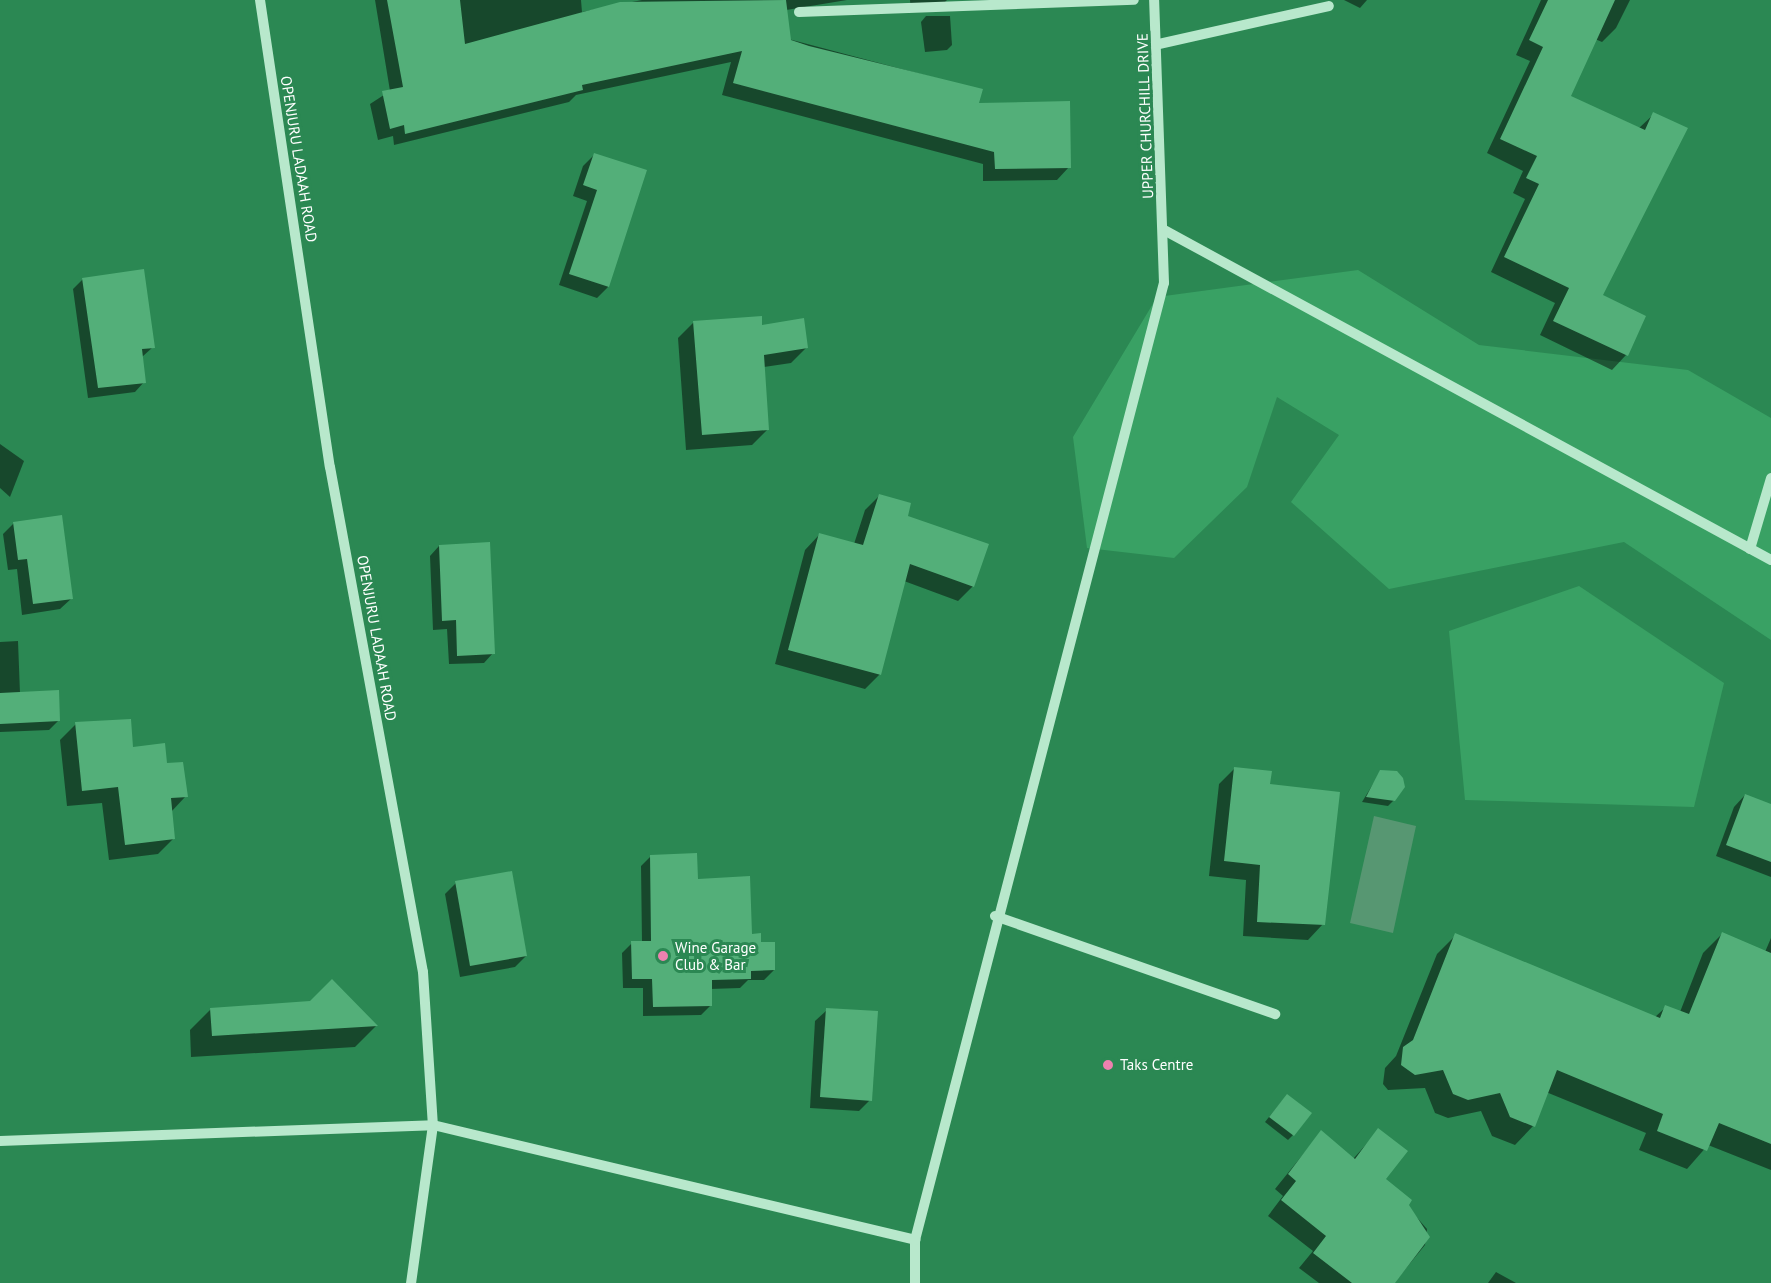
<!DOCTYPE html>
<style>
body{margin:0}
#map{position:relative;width:1771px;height:1283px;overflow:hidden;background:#2b8853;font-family:"PT Sans",sans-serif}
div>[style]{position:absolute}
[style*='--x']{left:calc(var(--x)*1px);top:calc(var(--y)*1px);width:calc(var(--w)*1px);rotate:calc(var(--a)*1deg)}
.green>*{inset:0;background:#39a164}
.water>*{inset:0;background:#579772}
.shadow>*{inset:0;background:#0007}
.building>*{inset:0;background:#53af79}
.minor>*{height:10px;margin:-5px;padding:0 5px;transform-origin:5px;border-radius:5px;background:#b8e8cc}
.dots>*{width:16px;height:16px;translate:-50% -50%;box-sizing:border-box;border:3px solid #2b8853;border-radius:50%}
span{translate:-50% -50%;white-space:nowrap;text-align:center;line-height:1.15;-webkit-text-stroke:6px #2b8853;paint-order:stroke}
.street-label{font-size:15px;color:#fff}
.poi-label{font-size:15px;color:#fff}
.left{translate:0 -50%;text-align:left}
</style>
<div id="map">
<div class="green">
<div style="clip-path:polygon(1358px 270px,1479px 345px,1688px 370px,1771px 418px,1771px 640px,1624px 542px,1389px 589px,1291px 502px,1339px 435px,1277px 397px,1247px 487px,1174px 558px,1087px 548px,1073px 437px,1157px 297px)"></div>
<div style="clip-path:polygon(1579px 586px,1724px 683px,1694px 807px,1465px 800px,1449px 631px)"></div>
</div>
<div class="water">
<div style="clip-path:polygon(1374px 816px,1416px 826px,1393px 933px,1350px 923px)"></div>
</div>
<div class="shadow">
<div style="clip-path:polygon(375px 0,581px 0,582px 12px,642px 0,847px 0,720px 21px,981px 90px,977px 104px,1069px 167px,1057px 180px,983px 181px,983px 164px,722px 95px,731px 62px,576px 95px,569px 102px,394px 145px,393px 136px,378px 140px,370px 104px,390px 91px)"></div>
<div style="clip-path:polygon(910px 0,947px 0,936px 11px,911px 11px)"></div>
<div style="clip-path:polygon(1344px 0,1367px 0,1360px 8px)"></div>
<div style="clip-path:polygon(1541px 0,1630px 0,1616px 28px,1602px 42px,1595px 39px,1569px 96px,1639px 128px,1654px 114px,1601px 296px,1644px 317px,1626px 355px,1612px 370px,1540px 335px,1555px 303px,1491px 272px,1525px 199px,1513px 193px,1523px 171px,1487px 153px,1530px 61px,1516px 55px)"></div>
<div style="clip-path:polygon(926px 16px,950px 16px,952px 45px,947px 50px,925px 52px,921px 22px)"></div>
<div style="clip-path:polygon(594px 155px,608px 287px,597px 298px,559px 285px,587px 201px,573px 196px,583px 166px)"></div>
<div style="clip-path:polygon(83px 279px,153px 347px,142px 357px,144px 382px,135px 392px,88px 398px,73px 289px)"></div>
<div style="clip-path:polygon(694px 322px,761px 326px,807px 347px,791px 363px,764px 367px,768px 429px,752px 445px,686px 450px,678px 338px)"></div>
<div style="clip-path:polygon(0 444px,24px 461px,10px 497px,0 488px)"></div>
<div style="clip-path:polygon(880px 495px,973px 586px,958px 601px,904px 581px,880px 674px,865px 689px,775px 664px,805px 550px,819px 535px,854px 544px,865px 510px)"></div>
<div style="clip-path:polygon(14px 523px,72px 598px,60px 609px,22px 615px,17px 569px,8px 570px,3px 534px)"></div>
<div style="clip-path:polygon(439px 546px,493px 653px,484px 663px,449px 664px,447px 629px,433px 630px,430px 556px)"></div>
<div style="clip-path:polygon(18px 641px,20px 693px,59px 720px,49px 730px,0 732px,0 642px)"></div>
<div style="clip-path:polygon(76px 724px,166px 765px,186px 796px,171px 812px,174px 838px,158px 854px,109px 860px,102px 803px,67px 806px,60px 740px)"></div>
<div style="clip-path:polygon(1234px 769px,1268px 786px,1323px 924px,1308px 940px,1243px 936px,1246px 880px,1209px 876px,1219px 784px)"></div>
<div style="clip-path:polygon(1381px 771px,1394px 800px,1388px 806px,1362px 802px)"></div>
<div style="clip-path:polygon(1745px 795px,1771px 805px,1771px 877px,1716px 856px,1734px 807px)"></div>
<div style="clip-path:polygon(651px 856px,697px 880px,759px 944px,774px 970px,764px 980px,748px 980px,740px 988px,710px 989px,711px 1005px,701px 1015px,643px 1016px,643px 988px,623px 988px,622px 953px,632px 943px,642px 943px,641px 866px)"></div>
<div style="clip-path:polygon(456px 883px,526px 956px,515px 967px,460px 977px,445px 894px)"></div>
<div style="clip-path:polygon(1722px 934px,1765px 952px,1771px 938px,1771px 1170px,1708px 1145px,1687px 1169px,1639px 1150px,1646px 1133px,1546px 1092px,1533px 1126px,1515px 1145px,1492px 1136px,1481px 1111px,1448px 1118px,1435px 1113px,1425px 1088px,1388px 1090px,1383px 1084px,1385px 1068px,1396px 1056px,1437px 954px,1456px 935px,1655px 1017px,1666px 1007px,1680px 1012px,1703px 953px)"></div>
<div style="clip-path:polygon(211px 1009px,376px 1026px,355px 1047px,191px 1057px,190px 1030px)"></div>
<div style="clip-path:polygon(827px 1010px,870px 1100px,859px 1111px,810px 1108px,815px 1021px)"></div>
<div style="clip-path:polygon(1282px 1101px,1293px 1135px,1288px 1140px,1265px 1122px)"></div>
<div style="clip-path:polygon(1379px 1130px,1384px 1180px,1427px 1229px,1425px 1245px,1394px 1283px,1319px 1283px,1299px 1268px,1313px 1251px,1268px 1216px,1283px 1196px,1275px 1189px,1321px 1132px,1353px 1159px)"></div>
<div style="clip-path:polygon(1496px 1272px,1516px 1283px,1488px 1283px)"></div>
</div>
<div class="building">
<div style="clip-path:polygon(387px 0,460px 0,465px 44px,620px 2px,786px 0,791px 40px,809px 46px,983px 89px,979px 103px,1070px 101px,1071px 168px,995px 169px,994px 152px,733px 83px,742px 51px,582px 85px,583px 90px,405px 134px,404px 125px,390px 129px,382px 91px,403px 87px)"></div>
<div style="clip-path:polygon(1548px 0,1615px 0,1571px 96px,1645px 130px,1653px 112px,1688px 128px,1603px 295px,1646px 316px,1628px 356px,1553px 321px,1569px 288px,1504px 257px,1539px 184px,1526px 178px,1537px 156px,1500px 139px,1543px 47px,1529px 40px)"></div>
<div style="clip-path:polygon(594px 153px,647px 170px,609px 287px,569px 274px,597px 190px,583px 185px)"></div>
<div style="clip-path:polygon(144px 269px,155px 348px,142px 349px,146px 383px,98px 388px,82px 278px)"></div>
<div style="clip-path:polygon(762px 316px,762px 325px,804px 318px,808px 348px,764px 355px,769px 430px,702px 435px,693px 321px)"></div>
<div style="clip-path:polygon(879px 494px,911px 503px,908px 516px,989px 544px,974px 587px,910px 564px,881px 675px,788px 650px,819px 533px,863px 545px)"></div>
<div style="clip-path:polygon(62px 515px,73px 599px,33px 604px,27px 559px,18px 560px,13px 522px)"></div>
<div style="clip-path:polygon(490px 542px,495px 654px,457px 656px,456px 620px,442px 621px,439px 545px)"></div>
<div style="clip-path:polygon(59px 690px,60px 721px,0 724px,0 693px)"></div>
<div style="clip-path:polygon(131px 719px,133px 747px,165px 743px,167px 763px,183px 762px,188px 797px,171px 798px,175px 839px,125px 845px,118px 787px,82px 791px,75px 722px)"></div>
<div style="clip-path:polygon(1234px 767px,1272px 771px,1270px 784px,1340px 792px,1325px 925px,1257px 922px,1260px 865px,1224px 861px)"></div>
<div style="clip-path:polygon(1380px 770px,1397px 771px,1403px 778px,1405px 787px,1395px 801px,1366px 797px)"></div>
<div style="clip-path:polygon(1745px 794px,1771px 804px,1771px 862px,1726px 845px)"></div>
<div style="clip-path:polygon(697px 853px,698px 879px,750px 876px,752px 934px,761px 933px,761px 942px,775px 942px,775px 970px,751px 971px,751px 979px,712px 980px,712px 1006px,653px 1007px,652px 979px,632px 979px,631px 941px,651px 941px,650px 855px)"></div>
<div style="clip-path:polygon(512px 871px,527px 956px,470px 966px,455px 881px)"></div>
<div style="clip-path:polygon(1722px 932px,1771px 953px,1771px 1144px,1719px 1123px,1707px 1151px,1657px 1131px,1663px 1114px,1557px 1070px,1535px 1127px,1510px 1117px,1500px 1093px,1468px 1100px,1453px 1094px,1443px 1070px,1415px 1075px,1401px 1065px,1403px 1047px,1413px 1040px,1455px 933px,1660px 1018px,1665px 1005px,1689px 1014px)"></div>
<div style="clip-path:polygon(332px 979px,378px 1026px,212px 1036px,210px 1008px,310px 1001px)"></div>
<div style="clip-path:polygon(826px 1008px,878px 1011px,872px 1101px,820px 1097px)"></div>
<div style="clip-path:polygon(1287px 1094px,1312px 1113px,1294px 1136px,1269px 1117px)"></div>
<div style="clip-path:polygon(1378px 1128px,1408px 1151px,1386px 1179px,1412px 1200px,1409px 1205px,1430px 1237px,1395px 1283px,1352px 1283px,1313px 1253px,1326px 1236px,1281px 1200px,1296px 1181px,1288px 1174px,1321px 1130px,1355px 1159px)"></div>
</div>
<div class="minor">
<div style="--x:260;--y:0;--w:472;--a:81.5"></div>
<div style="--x:330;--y:467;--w:513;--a:79.57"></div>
<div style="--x:423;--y:972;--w:153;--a:86.3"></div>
<div style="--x:433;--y:1125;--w:160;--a:97.9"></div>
<div style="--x:799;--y:12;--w:335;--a:-2.1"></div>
<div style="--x:1159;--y:44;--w:174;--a:-12.6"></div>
<div style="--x:1164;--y:230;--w:691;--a:28.53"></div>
<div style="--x:1750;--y:549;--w:74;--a:-73.5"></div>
<div style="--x:995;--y:916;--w:297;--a:19.3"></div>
<div style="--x:0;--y:1141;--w:433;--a:-2.1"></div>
<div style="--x:433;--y:1125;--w:496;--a:13.4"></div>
<div style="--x:915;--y:1240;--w:43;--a:90"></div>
<div style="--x:915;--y:1240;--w:989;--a:-75.42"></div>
<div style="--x:1164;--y:283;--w:283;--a:-92"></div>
</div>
<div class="dots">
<div style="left:663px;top:956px;background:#ee81af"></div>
<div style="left:1108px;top:1065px;background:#ee81af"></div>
</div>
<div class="street-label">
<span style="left:1145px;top:116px;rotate:-92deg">UPPER CHURCHILL DRIVE</span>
<span style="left:299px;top:159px;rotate:81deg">OPENJURU LADAAH ROAD</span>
<span style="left:377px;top:638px;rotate:80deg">OPENJURU LADAAH ROAD</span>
</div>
<div class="poi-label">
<span class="left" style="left:675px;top:956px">Wine Garage<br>Club &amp; Bar</span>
<span class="left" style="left:1120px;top:1065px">Taks Centre</span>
</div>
</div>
